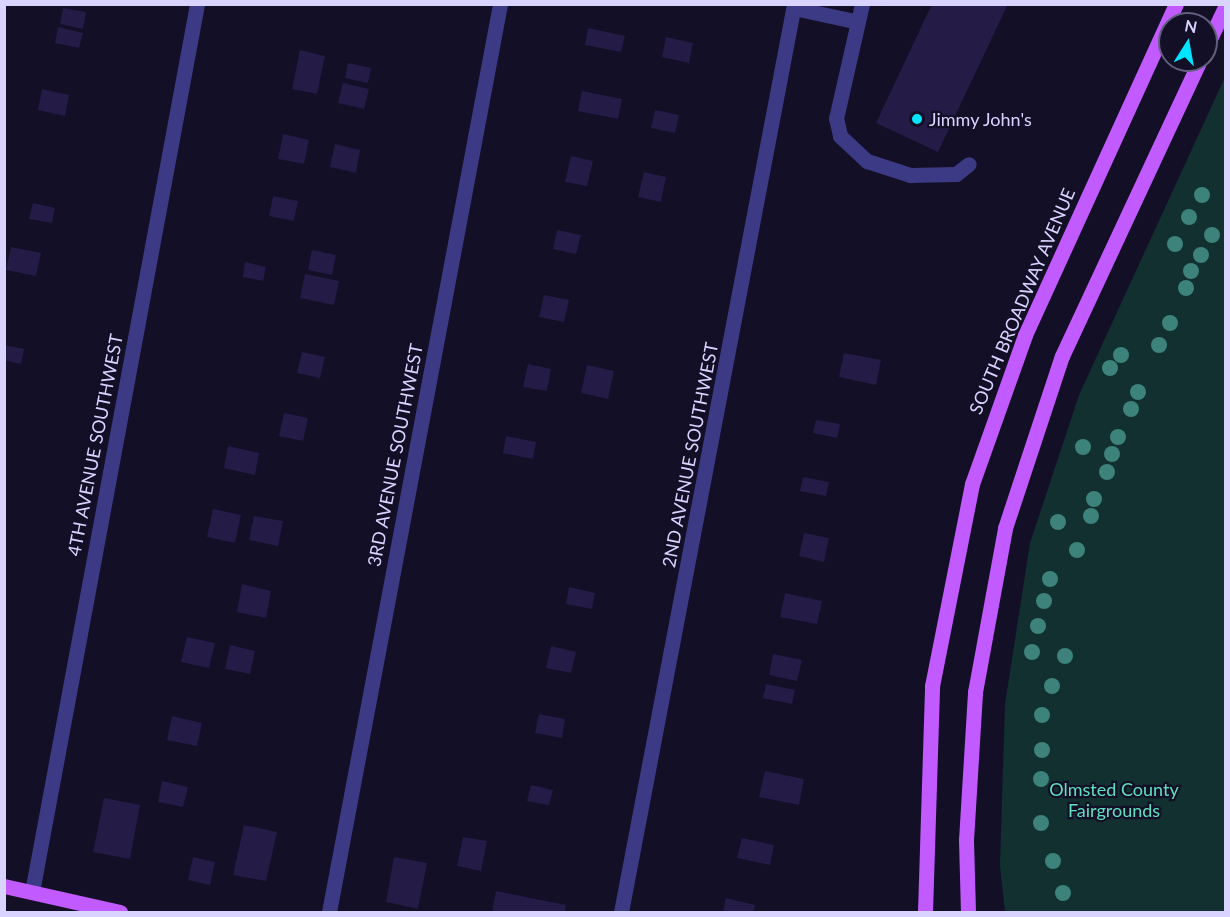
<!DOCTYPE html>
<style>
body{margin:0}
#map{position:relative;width:1230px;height:917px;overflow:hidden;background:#130f26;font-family:Lato,sans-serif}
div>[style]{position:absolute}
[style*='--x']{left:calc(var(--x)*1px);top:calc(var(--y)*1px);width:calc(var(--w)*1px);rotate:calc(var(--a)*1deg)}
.green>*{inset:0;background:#12302f}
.building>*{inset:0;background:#241b47}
.minor>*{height:15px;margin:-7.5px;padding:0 7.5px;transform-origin:7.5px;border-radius:7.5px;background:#3d3a85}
.major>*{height:15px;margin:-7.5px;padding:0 7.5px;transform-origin:7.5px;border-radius:7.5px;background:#c25bff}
.trees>*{width:16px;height:16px;margin:-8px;border-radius:50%;background:#3d827b}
.dots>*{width:16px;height:16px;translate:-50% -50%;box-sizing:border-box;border:3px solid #130f26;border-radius:50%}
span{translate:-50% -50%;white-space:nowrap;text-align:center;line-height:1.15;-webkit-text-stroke:4.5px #130f26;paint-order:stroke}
.poi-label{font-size:18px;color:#d9d4ff}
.left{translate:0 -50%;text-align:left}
.street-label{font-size:18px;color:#d9d4ff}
.park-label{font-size:18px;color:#5fe0c0}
.frame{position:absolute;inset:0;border:6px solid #d9d4ff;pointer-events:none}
.north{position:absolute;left:1158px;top:12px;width:60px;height:60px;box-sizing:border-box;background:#130f26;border:2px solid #625e7d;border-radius:50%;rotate:11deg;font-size:16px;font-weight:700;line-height:24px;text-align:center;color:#d9d4ff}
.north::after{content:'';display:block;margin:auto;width:21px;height:27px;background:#00e5ff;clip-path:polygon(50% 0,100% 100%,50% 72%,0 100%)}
</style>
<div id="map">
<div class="green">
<div style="clip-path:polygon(1225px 77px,1225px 912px,1005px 912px,1000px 866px,1005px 704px,1030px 543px,1079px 395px)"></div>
</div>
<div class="building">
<div style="clip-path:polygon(932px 4px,1008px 4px,938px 152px,876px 123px)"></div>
<div style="clip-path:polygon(63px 8px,86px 12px,83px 29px,60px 24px)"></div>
<div style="clip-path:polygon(58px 27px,83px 33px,79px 48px,55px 43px)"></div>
<div style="clip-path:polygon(588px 28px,625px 36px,621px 52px,585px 45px)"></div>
<div style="clip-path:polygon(666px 37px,693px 43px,689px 63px,662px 57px)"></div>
<div style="clip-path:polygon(300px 50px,325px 56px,317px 94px,292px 89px)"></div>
<div style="clip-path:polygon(348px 63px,371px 68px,368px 83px,345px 78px)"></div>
<div style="clip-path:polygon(343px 83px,369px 89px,364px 109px,338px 103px)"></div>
<div style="clip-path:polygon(42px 89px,69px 95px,65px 116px,38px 110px)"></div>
<div style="clip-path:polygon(582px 91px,622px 99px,618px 119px,578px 111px)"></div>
<div style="clip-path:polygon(655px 110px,679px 115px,675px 133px,651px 128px)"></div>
<div style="clip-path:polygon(283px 134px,309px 140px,304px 164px,278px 159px)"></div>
<div style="clip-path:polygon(335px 144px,360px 150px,356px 173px,330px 167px)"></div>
<div style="clip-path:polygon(571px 156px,593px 161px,587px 186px,565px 182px)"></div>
<div style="clip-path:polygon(644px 172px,666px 177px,661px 202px,638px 197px)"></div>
<div style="clip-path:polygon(273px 196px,298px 201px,294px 221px,269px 216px)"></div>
<div style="clip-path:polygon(33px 203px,55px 208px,52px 223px,29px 219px)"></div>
<div style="clip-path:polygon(557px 230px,581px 235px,576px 254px,553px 249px)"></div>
<div style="clip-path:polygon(11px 247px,41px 253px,36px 276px,6px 270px)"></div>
<div style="clip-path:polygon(312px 250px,336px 255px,332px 275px,308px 270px)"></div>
<div style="clip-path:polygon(245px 262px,266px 267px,263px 281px,243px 277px)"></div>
<div style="clip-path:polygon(305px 274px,339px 281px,334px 305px,300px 298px)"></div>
<div style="clip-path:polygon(544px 295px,569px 300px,564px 322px,539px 317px)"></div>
<div style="clip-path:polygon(4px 345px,24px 349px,21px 364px,4px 360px)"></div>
<div style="clip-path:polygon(302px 352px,325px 357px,320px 378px,297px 373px)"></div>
<div style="clip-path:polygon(844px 353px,881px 360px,876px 385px,839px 377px)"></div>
<div style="clip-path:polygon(528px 364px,551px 369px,547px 391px,523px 387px)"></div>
<div style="clip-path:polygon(587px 365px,614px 371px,608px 399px,581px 393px)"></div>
<div style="clip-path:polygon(284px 413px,308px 418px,303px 441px,279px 436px)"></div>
<div style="clip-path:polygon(816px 420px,840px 424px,837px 438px,813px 433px)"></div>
<div style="clip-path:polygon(506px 436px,536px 442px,533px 459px,503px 453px)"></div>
<div style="clip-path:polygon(228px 446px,259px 453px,255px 475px,224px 468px)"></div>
<div style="clip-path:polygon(803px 477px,829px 482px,826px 496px,800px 491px)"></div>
<div style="clip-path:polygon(213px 509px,241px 515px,235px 543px,207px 537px)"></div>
<div style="clip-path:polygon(254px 516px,283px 521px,278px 546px,249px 540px)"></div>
<div style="clip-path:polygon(804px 533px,829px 538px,824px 562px,799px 556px)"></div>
<div style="clip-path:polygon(242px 584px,271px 591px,266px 618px,237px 612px)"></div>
<div style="clip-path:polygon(569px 587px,595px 593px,592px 609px,566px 604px)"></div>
<div style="clip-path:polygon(785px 593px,822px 601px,817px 624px,780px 617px)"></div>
<div style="clip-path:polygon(187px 637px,215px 643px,209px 668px,181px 662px)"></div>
<div style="clip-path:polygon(230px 645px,255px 651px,250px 674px,225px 669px)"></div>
<div style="clip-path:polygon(551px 646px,576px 652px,571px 673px,546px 668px)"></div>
<div style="clip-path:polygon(773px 654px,802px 660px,797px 681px,769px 675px)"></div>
<div style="clip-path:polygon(766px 684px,795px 690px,792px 704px,763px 698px)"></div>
<div style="clip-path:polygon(539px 714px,565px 719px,562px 738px,535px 733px)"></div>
<div style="clip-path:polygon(172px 716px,202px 723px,197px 746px,167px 740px)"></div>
<div style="clip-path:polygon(765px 771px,804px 779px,799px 805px,759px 797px)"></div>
<div style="clip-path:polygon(162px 781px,188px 787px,183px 807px,158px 802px)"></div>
<div style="clip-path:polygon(531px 785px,553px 790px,549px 805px,527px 801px)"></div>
<div style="clip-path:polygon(104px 798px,140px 805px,130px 859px,93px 852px)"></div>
<div style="clip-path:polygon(244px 825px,277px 832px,266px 881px,233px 875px)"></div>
<div style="clip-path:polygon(463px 837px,487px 841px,481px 871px,457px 866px)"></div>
<div style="clip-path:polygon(742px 838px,774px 845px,770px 865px,737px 858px)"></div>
<div style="clip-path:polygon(193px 857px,215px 862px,210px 885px,188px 880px)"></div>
<div style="clip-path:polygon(394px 857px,427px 863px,418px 909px,386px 902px)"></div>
<div style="clip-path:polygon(496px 891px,566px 905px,565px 912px,492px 912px)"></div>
<div style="clip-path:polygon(726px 898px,755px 905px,753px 912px,723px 912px)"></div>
</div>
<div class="minor">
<div style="--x:862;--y:4;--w:117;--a:102.8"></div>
<div style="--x:836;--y:118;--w:18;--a:77"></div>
<div style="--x:840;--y:136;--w:37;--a:43"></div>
<div style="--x:867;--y:161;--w:45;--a:18"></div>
<div style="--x:910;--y:175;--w:46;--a:-1.2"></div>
<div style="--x:956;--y:174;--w:16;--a:-38"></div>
<div style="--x:794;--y:8;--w:61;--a:12.2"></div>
<div style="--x:32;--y:892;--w:903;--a:-79.47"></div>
<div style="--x:329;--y:912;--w:924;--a:-79.33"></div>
<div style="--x:621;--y:912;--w:924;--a:-79.21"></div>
</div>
<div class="major">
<div style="--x:1206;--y:47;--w:47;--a:-64.5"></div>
<div style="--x:4;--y:886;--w:119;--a:12.6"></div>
<div style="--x:925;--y:912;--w:226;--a:-88.2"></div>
<div style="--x:932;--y:686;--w:206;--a:-78.8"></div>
<div style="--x:972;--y:484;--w:158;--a:-70.4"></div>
<div style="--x:1025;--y:335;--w:364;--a:-65.5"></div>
<div style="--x:968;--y:912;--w:72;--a:-91.6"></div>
<div style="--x:966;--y:840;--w:148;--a:-86.5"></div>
<div style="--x:975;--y:692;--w:167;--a:-79.6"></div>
<div style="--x:1005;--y:528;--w:181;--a:-71.7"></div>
<div style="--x:1062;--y:356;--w:327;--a:-65"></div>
</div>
<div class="trees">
<div style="left:1202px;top:195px"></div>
<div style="left:1189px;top:217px"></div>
<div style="left:1212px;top:235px"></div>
<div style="left:1175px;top:244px"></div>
<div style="left:1201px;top:255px"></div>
<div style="left:1191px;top:271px"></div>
<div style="left:1186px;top:288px"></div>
<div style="left:1170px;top:323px"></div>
<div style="left:1159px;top:345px"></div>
<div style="left:1121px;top:355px"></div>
<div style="left:1110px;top:368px"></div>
<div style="left:1138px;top:392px"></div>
<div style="left:1131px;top:409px"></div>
<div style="left:1118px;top:437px"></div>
<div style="left:1083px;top:447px"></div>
<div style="left:1112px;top:454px"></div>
<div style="left:1107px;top:472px"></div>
<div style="left:1094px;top:499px"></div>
<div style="left:1091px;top:516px"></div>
<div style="left:1058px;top:522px"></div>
<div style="left:1077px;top:550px"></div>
<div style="left:1050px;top:579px"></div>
<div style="left:1044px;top:601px"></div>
<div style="left:1038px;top:626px"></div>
<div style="left:1032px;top:652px"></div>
<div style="left:1065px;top:656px"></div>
<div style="left:1052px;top:686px"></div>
<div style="left:1042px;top:715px"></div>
<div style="left:1042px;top:750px"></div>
<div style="left:1041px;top:779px"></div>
<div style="left:1041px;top:823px"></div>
<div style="left:1053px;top:861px"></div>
<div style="left:1063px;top:893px"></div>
</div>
<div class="dots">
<div style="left:917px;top:119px;background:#00e5ff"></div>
</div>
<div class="poi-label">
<span class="left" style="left:929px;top:119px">Jimmy John's</span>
</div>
<div class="street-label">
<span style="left:1022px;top:301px;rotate:-67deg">SOUTH BROADWAY AVENUE</span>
<span style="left:95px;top:445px;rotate:-79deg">4TH AVENUE SOUTHWEST</span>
<span style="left:395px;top:455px;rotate:-79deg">3RD AVENUE SOUTHWEST</span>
<span style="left:690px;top:455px;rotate:-79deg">2ND AVENUE SOUTHWEST</span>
</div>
<div class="park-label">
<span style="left:1114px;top:800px">Olmsted County<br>Fairgrounds</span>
</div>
<div class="frame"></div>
<div class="north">N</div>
</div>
